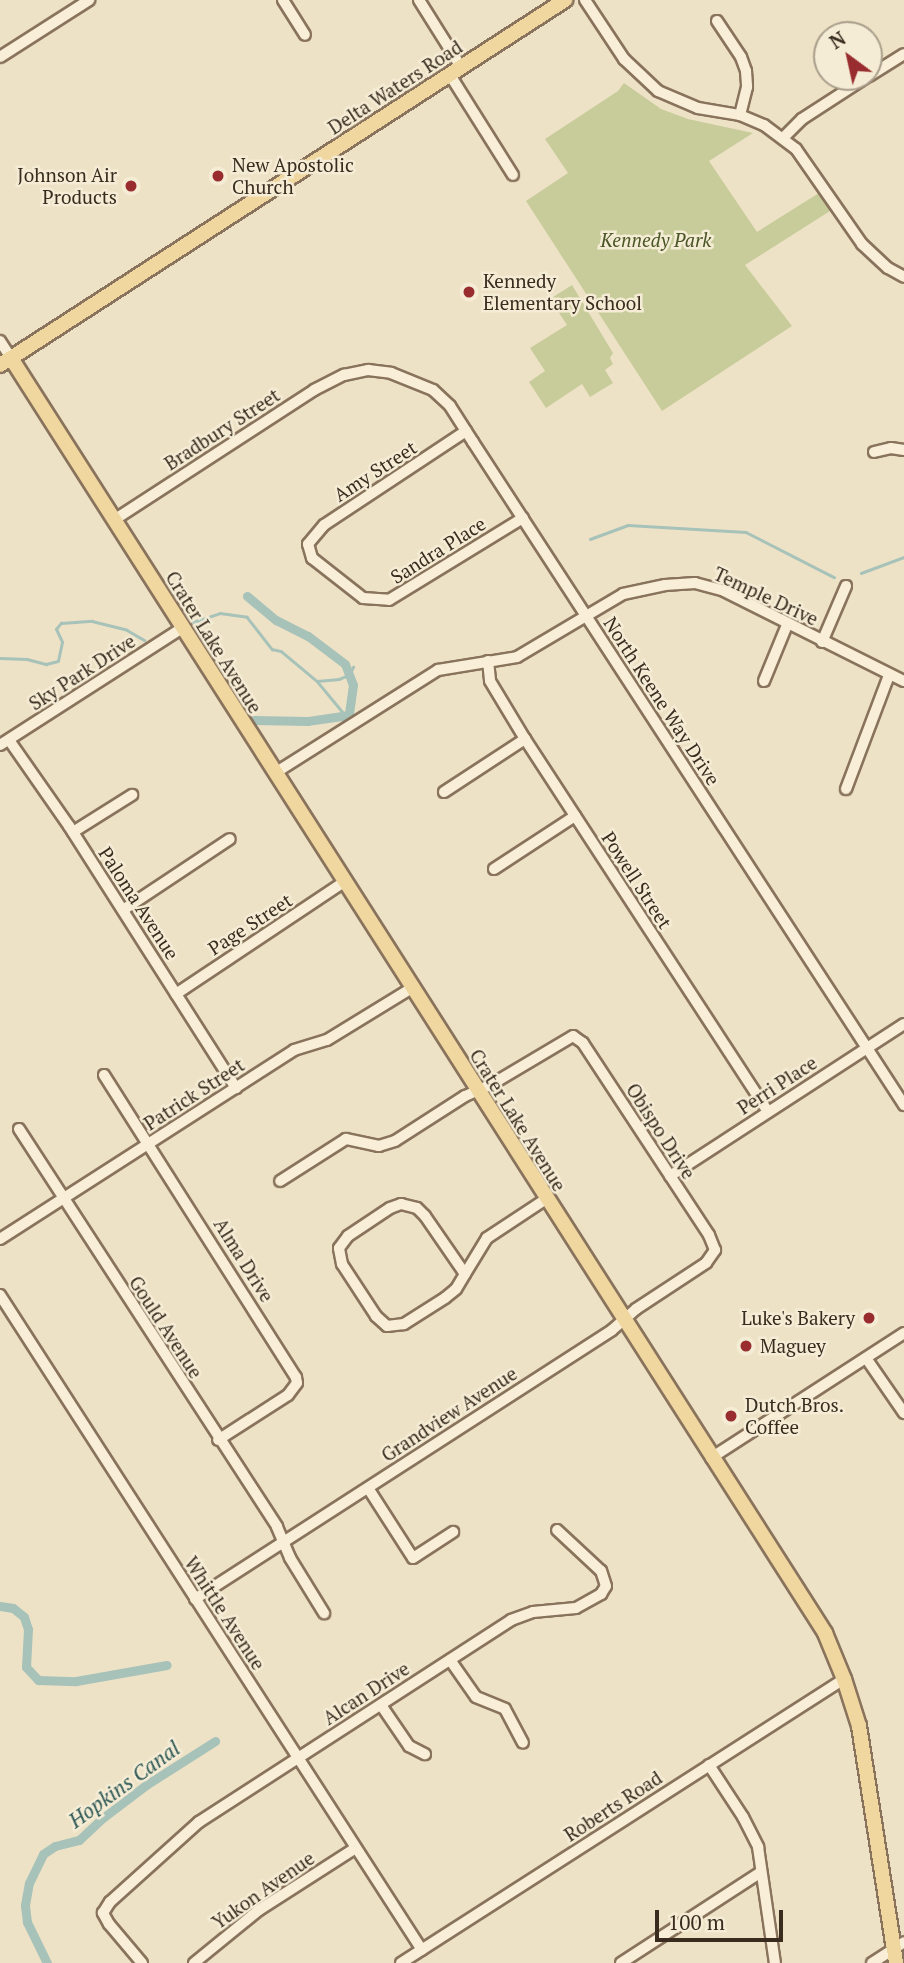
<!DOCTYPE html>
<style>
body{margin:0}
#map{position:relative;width:904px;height:1963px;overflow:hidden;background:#eee2c6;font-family:"PT Serif",serif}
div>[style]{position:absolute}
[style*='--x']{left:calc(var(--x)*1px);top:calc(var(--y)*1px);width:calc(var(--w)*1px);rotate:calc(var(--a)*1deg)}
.green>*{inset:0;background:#c7cc9a}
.stream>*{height:2.5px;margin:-1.25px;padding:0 1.25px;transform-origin:1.25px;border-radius:1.25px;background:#a7c2b9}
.canal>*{height:9px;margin:-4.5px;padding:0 4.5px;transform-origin:4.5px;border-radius:4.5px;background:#a7c2b9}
.roads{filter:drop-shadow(2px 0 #89735c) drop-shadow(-2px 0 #89735c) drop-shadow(0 2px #89735c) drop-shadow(0 -2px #89735c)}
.minor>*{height:10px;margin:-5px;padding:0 5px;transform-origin:5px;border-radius:5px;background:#f9efd9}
.major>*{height:14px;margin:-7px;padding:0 7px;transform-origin:7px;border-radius:7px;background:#f0d69f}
.dots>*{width:19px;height:19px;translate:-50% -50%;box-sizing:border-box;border:4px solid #f5ecd5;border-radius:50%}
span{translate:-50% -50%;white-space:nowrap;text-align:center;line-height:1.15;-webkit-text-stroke:5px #f5ecd5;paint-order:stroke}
.street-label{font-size:19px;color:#392c1f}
.poi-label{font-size:19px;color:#392c1f}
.left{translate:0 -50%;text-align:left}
.right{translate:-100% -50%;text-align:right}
.park-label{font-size:19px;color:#4a5626;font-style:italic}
.water-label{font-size:21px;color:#2f5956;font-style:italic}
.north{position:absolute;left:813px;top:21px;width:70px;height:70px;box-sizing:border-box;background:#f5ecd5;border:2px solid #aa9f8c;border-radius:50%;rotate:327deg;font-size:19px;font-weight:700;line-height:28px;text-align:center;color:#392c1f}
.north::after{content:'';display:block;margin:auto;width:24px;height:32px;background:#982c2e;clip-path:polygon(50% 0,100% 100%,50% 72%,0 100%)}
.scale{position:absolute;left:655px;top:1910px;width:128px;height:32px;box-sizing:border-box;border:4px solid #392c1f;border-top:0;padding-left:9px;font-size:21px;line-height:24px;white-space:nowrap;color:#392c1f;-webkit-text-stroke:5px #f5ecd5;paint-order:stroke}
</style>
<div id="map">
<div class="green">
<div style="clip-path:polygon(624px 83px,661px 109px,688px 119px,753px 133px,709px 161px,757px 232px,819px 193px,830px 211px,745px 265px,792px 326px,662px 411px,526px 201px,568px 173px,545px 139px,618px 91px)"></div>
<div style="clip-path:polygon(572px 285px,613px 353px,610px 358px,613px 364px,605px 370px,613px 383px,590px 397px,582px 384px,546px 408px,529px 382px,545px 371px,530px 348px,567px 325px,550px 299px)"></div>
</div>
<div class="stream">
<div style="--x:590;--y:539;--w:40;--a:-20.2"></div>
<div style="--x:628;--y:525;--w:118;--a:3.4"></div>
<div style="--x:746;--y:532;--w:99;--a:27.1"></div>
<div style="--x:861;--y:573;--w:46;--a:-20.4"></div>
<div style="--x:193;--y:622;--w:28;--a:-18"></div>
<div style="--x:220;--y:613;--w:27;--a:8"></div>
<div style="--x:247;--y:617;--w:41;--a:52"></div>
<div style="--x:272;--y:649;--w:9;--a:13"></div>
<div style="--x:281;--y:651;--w:47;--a:39.8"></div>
<div style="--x:317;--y:681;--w:22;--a:-5"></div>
<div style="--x:339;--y:679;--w:11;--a:-22"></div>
<div style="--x:349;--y:675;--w:9;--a:-63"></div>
<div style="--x:0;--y:658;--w:27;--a:2"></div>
<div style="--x:27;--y:659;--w:20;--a:15"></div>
<div style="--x:46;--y:664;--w:12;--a:-14"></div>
<div style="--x:58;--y:661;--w:19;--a:-78"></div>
<div style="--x:62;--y:642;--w:14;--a:-115"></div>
<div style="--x:56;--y:629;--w:8;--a:-50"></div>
<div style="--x:61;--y:623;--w:31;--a:-4"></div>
<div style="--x:92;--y:621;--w:36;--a:14"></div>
<div style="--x:127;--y:630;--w:20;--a:30"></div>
<div style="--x:317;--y:681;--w:45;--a:50.4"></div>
</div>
<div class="canal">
<div style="--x:247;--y:596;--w:38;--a:40"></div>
<div style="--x:276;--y:620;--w:36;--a:27"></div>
<div style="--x:308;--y:636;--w:46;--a:37.1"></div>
<div style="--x:345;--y:664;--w:22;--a:69"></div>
<div style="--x:353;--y:685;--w:30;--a:98"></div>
<div style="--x:349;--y:715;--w:41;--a:171.7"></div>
<div style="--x:308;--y:721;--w:54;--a:-178.9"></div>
<div style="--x:0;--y:1606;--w:13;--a:9"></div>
<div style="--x:13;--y:1608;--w:14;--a:39"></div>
<div style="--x:24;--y:1617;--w:13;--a:72"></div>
<div style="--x:28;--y:1629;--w:38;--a:93"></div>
<div style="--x:26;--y:1667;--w:18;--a:47"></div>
<div style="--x:38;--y:1680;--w:38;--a:2"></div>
<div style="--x:76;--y:1681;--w:92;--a:-10"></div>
<div style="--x:47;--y:1963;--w:46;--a:-116"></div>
<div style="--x:27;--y:1922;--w:17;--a:-97"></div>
<div style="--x:25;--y:1905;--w:22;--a:-80"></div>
<div style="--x:29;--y:1883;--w:32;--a:-64"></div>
<div style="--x:43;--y:1854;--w:14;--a:-34"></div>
<div style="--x:55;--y:1846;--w:25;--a:-14"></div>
<div style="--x:79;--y:1840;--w:34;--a:-43"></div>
<div style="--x:104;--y:1817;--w:53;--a:-37.3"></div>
<div style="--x:146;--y:1785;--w:82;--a:-32.5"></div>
</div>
<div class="roads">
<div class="minor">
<div style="--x:283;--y:0;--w:41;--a:57.8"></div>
<div style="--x:419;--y:0;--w:79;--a:57.9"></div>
<div style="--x:585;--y:0;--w:71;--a:56.5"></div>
<div style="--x:624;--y:59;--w:47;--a:43.3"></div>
<div style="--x:658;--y:91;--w:43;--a:23"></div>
<div style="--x:698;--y:108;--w:43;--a:9.5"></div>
<div style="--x:740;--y:115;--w:26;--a:23"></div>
<div style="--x:764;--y:125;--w:40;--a:37"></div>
<div style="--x:796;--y:149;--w:116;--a:55.2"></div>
<div style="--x:862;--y:244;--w:35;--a:43"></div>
<div style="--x:888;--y:268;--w:18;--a:29"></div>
<div style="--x:717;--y:21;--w:43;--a:56.3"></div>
<div style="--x:741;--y:57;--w:15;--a:70"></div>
<div style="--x:746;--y:71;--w:16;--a:86"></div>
<div style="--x:747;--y:87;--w:29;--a:104"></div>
<div style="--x:0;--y:57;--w:106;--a:-32.6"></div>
<div style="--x:450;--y:75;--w:118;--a:57.8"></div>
<div style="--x:869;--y:76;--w:41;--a:-32.2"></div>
<div style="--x:783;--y:138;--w:27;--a:-45"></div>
<div style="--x:802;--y:119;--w:77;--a:-32.9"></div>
<div style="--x:0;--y:341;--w:20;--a:57"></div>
<div style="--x:466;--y:431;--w:170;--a:146.5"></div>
<div style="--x:324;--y:525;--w:25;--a:130"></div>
<div style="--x:308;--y:544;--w:15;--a:74"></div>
<div style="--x:312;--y:558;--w:65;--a:38.1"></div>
<div style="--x:363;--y:598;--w:26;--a:4"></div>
<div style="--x:389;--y:600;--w:157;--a:-31.5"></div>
<div style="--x:874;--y:452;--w:17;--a:-13"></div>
<div style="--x:891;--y:448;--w:13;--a:9"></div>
<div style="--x:114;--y:520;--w:239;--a:-33"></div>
<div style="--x:314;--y:390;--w:34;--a:-27"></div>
<div style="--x:344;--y:375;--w:25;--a:-12"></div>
<div style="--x:368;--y:370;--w:23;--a:7"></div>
<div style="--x:391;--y:373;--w:45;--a:22"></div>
<div style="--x:433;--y:390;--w:23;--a:43"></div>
<div style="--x:450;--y:406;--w:43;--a:57.4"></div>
<div style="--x:473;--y:442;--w:791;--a:56.97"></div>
<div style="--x:822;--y:642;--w:61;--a:-66.8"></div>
<div style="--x:488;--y:661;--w:20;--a:84"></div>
<div style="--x:490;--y:681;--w:68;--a:58.9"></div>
<div style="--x:525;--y:739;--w:445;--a:56.9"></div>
<div style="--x:764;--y:681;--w:61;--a:-67.7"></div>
<div style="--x:9;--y:740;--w:105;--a:55.1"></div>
<div style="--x:69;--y:826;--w:311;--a:57.5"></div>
<div style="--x:0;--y:745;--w:216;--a:-32.7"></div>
<div style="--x:275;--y:773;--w:193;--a:-32.3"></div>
<div style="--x:438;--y:670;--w:80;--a:-9.3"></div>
<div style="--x:517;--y:657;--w:123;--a:-30.7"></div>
<div style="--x:623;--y:594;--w:43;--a:-12.1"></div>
<div style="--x:665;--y:585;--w:30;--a:-4"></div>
<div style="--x:695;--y:583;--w:30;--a:15"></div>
<div style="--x:724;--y:591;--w:201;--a:26.6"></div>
<div style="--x:846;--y:789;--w:122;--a:-69.3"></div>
<div style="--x:444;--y:792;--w:97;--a:-33.2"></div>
<div style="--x:73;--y:832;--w:70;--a:-32.1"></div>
<div style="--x:494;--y:869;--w:97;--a:-33.2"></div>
<div style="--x:123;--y:910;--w:128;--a:-33.6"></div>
<div style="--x:176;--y:994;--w:202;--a:-33.7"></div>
<div style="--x:104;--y:1075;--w:358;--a:57.6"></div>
<div style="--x:296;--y:1377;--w:6;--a:81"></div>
<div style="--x:297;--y:1383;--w:15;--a:127"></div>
<div style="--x:288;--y:1395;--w:83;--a:147.3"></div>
<div style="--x:19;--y:1129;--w:474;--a:57"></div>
<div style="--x:277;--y:1527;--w:34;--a:67"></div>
<div style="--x:290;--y:1558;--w:65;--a:58.3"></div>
<div style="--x:670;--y:1176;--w:279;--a:-33"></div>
<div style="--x:401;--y:1204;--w:16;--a:14"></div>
<div style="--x:417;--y:1208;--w:11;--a:45"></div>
<div style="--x:425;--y:1216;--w:70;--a:55.4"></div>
<div style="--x:465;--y:1274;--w:17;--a:121"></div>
<div style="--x:456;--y:1289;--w:14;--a:141"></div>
<div style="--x:445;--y:1298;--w:49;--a:147.6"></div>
<div style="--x:404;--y:1324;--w:17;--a:173"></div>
<div style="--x:387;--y:1326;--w:15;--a:-138"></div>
<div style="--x:376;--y:1316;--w:62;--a:-123.2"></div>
<div style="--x:342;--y:1264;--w:16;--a:-101"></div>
<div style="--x:339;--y:1248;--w:15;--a:-53"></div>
<div style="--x:348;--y:1236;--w:50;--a:-33.7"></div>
<div style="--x:390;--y:1208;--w:12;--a:-20"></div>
<div style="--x:0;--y:1239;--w:350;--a:-32.7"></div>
<div style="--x:294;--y:1050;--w:34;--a:-17"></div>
<div style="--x:327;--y:1040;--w:100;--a:-31.5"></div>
<div style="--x:465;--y:1274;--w:42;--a:-58.6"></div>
<div style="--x:487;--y:1238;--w:71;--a:-33.5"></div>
<div style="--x:0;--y:1295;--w:779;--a:57.21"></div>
<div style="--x:866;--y:1358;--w:67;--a:55.4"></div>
<div style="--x:711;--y:1458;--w:230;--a:-32.9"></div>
<div style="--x:368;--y:1488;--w:83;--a:57.3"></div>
<div style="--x:413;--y:1558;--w:48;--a:-33"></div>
<div style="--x:195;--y:1599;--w:496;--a:-32.8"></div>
<div style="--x:612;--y:1330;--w:32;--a:-41"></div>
<div style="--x:636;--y:1309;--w:84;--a:-33.3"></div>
<div style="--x:706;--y:1263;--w:16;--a:-55"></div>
<div style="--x:715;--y:1250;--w:16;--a:-112"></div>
<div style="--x:709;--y:1235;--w:230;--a:-123.3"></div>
<div style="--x:583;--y:1043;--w:12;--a:-145"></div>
<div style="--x:573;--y:1036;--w:94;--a:149.3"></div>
<div style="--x:492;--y:1084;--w:30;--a:156"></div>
<div style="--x:465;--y:1096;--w:83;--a:147.3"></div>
<div style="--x:395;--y:1141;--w:17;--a:163"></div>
<div style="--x:379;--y:1146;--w:34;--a:-168"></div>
<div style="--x:346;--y:1139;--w:78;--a:147.5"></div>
<div style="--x:450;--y:1660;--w:45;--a:54.9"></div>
<div style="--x:476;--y:1697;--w:31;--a:22"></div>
<div style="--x:505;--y:1709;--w:38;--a:62"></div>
<div style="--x:381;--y:1705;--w:50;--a:55.7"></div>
<div style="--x:409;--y:1746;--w:18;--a:27"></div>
<div style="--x:709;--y:1765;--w:62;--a:56.8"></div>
<div style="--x:743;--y:1817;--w:34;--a:63"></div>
<div style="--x:758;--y:1847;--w:117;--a:81.7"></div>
<div style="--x:142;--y:1963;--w:51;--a:-130.2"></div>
<div style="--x:109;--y:1924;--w:13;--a:-119"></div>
<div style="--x:103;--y:1913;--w:13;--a:-58"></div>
<div style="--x:110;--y:1902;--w:120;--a:-42"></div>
<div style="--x:199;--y:1822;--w:372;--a:-32.9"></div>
<div style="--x:511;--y:1620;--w:23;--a:-20"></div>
<div style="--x:533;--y:1612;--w:43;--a:-5.3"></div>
<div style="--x:576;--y:1608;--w:29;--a:-29"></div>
<div style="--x:601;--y:1594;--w:9;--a:-58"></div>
<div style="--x:606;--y:1586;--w:16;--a:-108"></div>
<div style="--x:601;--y:1571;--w:60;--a:-137"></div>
<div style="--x:194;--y:1963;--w:84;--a:-39.2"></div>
<div style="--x:259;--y:1910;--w:113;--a:-32.7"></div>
<div style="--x:401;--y:1963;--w:526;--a:-32.66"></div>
<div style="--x:621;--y:1963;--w:167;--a:-33"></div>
<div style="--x:872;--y:1963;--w:38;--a:-33"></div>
</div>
<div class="major">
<div style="--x:11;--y:358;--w:1513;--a:57.44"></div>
<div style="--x:825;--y:1633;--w:50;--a:67.6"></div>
<div style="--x:844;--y:1679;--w:49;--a:72.3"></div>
<div style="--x:859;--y:1726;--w:240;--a:81.1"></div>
<div style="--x:0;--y:365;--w:673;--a:-32.86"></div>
</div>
</div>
<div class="dots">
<div style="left:218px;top:176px;background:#982c2e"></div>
<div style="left:131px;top:186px;background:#982c2e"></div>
<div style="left:469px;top:292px;background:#982c2e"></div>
<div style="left:869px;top:1318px;background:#982c2e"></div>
<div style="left:746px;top:1346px;background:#982c2e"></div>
<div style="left:731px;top:1416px;background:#982c2e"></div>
</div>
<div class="street-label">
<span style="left:395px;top:87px;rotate:-33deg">Delta Waters Road</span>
<span style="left:222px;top:429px;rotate:-33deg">Bradbury Street</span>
<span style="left:375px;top:471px;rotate:-33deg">Amy Street</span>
<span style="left:438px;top:550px;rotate:-32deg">Sandra Place</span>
<span style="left:766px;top:596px;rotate:25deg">Temple Drive</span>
<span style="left:214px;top:642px;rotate:58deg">Crater Lake Avenue</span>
<span style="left:82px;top:672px;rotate:-33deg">Sky Park Drive</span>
<span style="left:662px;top:701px;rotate:57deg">North Keene Way Drive</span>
<span style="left:637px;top:880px;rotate:57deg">Powell Street</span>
<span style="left:139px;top:903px;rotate:57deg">Paloma Avenue</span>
<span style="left:250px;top:924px;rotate:-33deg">Page Street</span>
<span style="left:777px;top:1085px;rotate:-33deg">Perri Place</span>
<span style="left:194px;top:1094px;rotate:-33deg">Patrick Street</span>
<span style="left:518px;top:1120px;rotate:58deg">Crater Lake Avenue</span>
<span style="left:661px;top:1131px;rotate:57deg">Obispo Drive</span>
<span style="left:244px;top:1260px;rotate:58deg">Alma Drive</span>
<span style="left:166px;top:1327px;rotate:57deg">Gould Avenue</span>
<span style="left:449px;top:1414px;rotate:-33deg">Grandview Avenue</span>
<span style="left:225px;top:1613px;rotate:57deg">Whittle Avenue</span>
<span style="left:366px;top:1693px;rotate:-33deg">Alcan Drive</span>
<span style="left:613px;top:1806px;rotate:-33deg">Roberts Road</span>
<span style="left:263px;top:1890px;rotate:-35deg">Yukon Avenue</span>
</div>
<div class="poi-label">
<span class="left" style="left:232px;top:176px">New Apostolic<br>Church</span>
<span class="right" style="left:117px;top:186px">Johnson Air<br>Products</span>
<span class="left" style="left:483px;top:292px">Kennedy<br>Elementary School</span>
<span class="right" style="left:855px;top:1318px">Luke's Bakery</span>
<span class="left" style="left:760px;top:1346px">Maguey</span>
<span class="left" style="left:745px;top:1416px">Dutch Bros.<br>Coffee</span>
</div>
<div class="park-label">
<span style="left:656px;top:240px">Kennedy Park</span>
</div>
<div class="water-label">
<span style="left:124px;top:1784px;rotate:-36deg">Hopkins Canal</span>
</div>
<div class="north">N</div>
<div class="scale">100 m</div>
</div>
